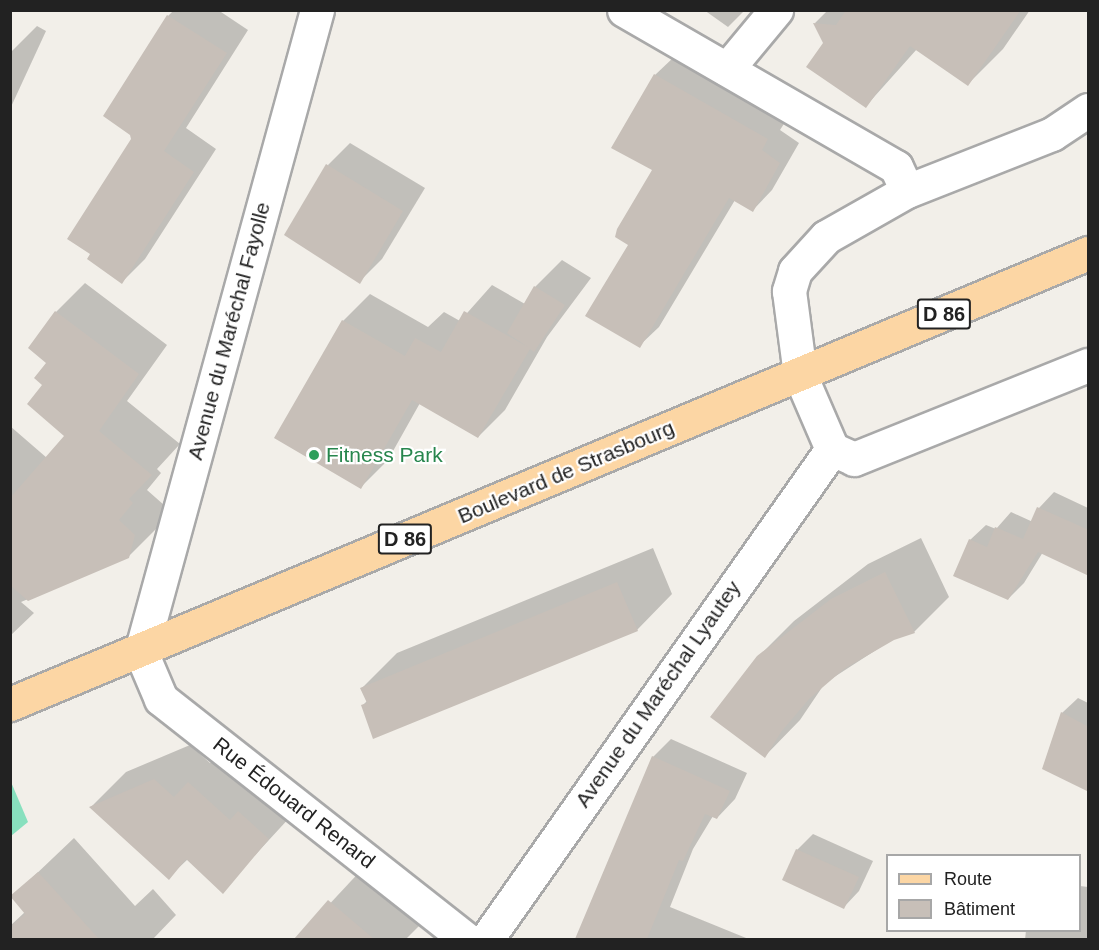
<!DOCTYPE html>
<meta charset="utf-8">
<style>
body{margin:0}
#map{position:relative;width:1099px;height:950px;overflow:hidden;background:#f2efe9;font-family:Helvetica,sans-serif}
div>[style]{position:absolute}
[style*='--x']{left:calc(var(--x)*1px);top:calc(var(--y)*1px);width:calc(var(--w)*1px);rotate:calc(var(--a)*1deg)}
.pitch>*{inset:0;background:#88e0be}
.shadow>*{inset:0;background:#0003}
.building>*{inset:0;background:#c7bfb8}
.roads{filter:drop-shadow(2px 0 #a9a9a9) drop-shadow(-2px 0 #a9a9a9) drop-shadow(0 2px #a9a9a9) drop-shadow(0 -2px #a9a9a9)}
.minor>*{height:33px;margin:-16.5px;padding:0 16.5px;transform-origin:16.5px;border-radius:16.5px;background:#fff}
.major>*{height:33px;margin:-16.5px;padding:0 16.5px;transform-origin:16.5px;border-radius:16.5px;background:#fcd6a4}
.dots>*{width:16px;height:16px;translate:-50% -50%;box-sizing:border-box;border:3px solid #fff;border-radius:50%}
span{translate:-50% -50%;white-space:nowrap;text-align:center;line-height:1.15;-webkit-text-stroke:4.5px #fff;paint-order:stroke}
.shield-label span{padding:2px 4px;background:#fff;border:2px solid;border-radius:4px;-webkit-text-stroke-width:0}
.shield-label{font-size:20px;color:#222;font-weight:700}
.street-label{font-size:21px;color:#222}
.leisure-label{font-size:21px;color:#27864d}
.left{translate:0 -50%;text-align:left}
.frame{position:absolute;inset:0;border:12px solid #222;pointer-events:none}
.legend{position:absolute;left:886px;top:854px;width:195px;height:78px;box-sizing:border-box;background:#fff;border:2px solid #a7a7a7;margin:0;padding:8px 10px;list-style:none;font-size:18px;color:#222}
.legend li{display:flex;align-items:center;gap:12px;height:30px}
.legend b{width:30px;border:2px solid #a7a7a7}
</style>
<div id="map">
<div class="pitch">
<div style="clip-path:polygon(11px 782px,28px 822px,11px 836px,10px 782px)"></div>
</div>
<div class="shadow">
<div style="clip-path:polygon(174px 10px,218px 10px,248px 30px,186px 128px,216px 149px,145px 259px,122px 282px,132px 140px,168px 16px)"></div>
<div style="clip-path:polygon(704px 10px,745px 10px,728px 27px)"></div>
<div style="clip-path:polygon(828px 10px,1030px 10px,1003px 49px,968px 84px,917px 49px,866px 106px,815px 23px)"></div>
<div style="clip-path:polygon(37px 26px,46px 31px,10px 109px,10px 53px)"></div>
<div style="clip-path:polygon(675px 56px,787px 119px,780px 130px,799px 143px,772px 190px,753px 210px,735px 200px,659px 327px,639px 346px,630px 244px,654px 169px,655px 75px)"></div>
<div style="clip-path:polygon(350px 143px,425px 188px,382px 259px,359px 282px,328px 165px)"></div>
<div style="clip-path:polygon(562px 260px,591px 278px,547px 337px,505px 410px,478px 437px,420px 403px,388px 460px,361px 487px,276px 437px,343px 321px,370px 294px,428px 327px,444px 312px,460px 321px,492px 285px,525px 304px,535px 287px)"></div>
<div style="clip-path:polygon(85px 283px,167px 345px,127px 401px,180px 444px,157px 469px,161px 473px,147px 490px,164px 505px,158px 527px,128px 557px,21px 602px,34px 613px,10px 636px,10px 426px,47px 458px,66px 435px,44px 385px,56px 312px)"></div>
<div style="clip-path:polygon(1054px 492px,1088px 508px,1088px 574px,1043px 552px,1024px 583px,1008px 599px,970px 540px,986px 525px,996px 529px,1011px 512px,1033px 522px,1039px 508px)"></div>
<div style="clip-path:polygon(921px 538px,949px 597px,914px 632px,893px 639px,825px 683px,800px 720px,765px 756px,758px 657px,794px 621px,868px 564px)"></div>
<div style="clip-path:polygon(653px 548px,672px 594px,637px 630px,363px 705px,367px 701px,362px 688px,397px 653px)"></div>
<div style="clip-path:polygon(1078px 698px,1088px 703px,1088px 790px,1062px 713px)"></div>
<div style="clip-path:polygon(671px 739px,747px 773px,735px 799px,717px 818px,713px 816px,693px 849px,670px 907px,751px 940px,598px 940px,580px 932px,653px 757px)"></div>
<div style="clip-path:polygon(190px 745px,210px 763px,225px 748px,303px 803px,222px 891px,188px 859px,169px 877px,91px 807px,126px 772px)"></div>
<div style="clip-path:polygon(813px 834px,873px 861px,859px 891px,844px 907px,797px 850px)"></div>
<div style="clip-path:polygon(74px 838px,135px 906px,153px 889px,176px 915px,152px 940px,10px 940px,10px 926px,25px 912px,12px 897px)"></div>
<div style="clip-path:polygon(365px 866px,423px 922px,405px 940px,296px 940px)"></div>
<div style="clip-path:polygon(1080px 886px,1088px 887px,1088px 940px,1025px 940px,1026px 930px,1080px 930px)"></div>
</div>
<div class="building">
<div style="clip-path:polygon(846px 10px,1021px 10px,968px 86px,910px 46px,866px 108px,806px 67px,823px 43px,813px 23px,836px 25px)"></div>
<div style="clip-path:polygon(167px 15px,227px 53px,164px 151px,194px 172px,122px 284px,87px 259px,90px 254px,67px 239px,131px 139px,130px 135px,103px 116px)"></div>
<div style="clip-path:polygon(654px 74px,768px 139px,762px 150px,780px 163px,753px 212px,729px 198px,640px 348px,585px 316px,628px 245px,615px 237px,617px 229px,652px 170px,611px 148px)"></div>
<div style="clip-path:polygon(326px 164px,403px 211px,360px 284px,284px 235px)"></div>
<div style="clip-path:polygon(534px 286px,565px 305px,534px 352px,530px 349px,478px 438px,412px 400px,361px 489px,274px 438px,342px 320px,405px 356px,415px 338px,441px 352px,464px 311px,528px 347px,507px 333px)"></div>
<div style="clip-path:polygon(55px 311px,139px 374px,99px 431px,152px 475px,129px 499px,133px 503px,119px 520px,135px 535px,129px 558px,28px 601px,10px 585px,10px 498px,64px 436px,27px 404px,42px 385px,34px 378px,46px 363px,28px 348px)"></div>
<div style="clip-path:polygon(1037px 507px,1089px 530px,1089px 576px,1038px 552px,1008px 600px,953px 576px,969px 539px,987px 547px,995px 527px,1023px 539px)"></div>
<div style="clip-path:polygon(885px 572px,915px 633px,894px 640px,844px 669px,809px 699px,781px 732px,765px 758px,710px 717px,757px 656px,831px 599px)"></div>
<div style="clip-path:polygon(617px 582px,638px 631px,373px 739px,361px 705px,367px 703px,360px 688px)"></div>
<div style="clip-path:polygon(1061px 712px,1089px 727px,1089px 792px,1042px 769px)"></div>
<div style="clip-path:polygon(652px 756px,730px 791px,717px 819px,705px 814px,683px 861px,679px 860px,647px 939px,575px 939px)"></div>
<div style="clip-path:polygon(154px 779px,174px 797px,188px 782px,230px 820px,238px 811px,269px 839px,223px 894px,186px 859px,169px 880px,89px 807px)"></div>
<div style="clip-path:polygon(796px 849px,859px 877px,844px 909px,782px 880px)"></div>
<div style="clip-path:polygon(38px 872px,70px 907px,99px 939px,10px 939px,10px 927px,25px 914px,10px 896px)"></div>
<div style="clip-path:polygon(328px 900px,374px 939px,294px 939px)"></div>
</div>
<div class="roads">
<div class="minor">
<div style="--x:317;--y:10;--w:666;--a:105.33"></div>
<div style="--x:141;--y:652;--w:51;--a:66.9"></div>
<div style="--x:161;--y:699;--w:390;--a:38.2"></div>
<div style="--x:624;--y:10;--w:314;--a:30"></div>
<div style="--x:896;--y:167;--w:26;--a:65"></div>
<div style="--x:727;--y:69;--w:77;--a:-50.3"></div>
<div style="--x:1088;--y:110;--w:43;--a:146.3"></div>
<div style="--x:1052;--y:134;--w:156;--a:158.5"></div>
<div style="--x:907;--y:191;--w:93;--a:150.4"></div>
<div style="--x:826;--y:237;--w:46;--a:132.4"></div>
<div style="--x:795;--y:271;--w:21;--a:107"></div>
<div style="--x:789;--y:291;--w:85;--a:82.5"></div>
<div style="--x:800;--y:375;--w:81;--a:66.6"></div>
<div style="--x:832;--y:449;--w:24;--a:24"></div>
<div style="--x:854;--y:459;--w:252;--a:-21.9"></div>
<div style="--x:486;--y:940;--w:601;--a:-54.83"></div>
</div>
<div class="major">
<div style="--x:10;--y:704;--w:1169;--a:-22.7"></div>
</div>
</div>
<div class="dots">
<div style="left:314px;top:455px;background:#2e9e5b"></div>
</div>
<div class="shield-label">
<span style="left:944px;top:314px">D 86</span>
<span style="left:405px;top:539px">D 86</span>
</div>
<div class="street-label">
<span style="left:229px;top:331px;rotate:-75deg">Avenue du Maréchal Fayolle</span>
<span style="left:566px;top:472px;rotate:-23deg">Boulevard de Strasbourg</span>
<span style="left:658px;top:694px;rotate:-55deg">Avenue du Maréchal Lyautey</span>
<span style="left:294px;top:803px;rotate:38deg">Rue Édouard Renard</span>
</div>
<div class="leisure-label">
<span class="left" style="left:326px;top:455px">Fitness Park</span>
</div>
<div class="frame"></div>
<ul class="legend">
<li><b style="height:8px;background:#fcd6a4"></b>Route</li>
<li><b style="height:16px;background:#c7bfb8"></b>Bâtiment</li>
</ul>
</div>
